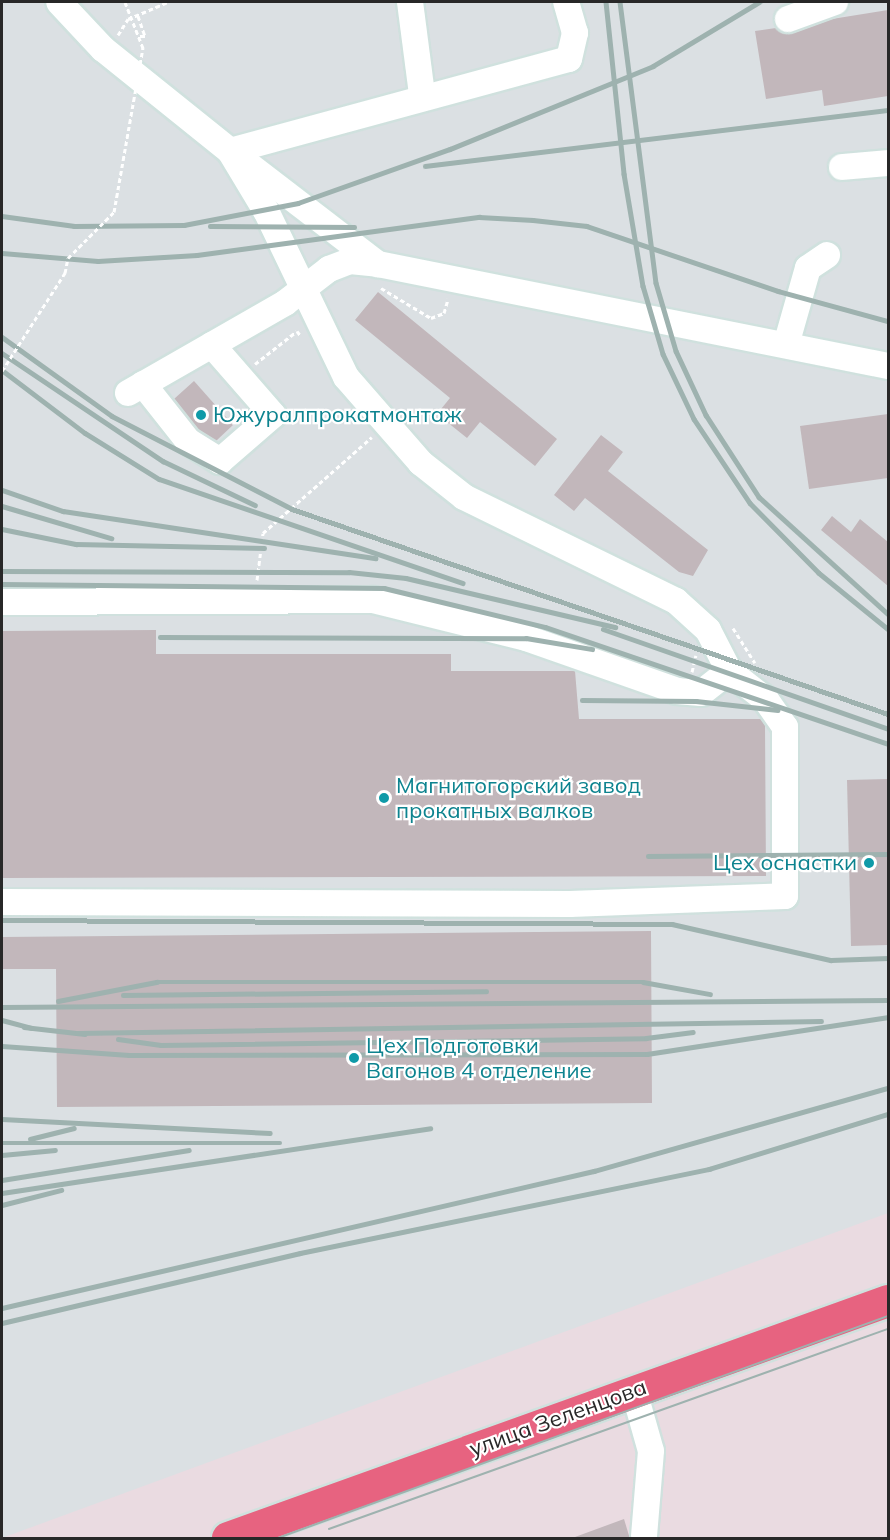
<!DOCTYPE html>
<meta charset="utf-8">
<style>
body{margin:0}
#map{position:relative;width:890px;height:1540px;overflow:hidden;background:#eadbe1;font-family:Mulish,sans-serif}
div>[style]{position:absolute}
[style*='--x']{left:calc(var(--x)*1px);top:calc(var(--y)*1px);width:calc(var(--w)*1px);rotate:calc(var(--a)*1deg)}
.industrial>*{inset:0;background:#dbe0e3}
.building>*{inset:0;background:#c2b7bb}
.path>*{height:3px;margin-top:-1.5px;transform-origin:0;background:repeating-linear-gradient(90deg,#fff 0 4.5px,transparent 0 7.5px)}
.roads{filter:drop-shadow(2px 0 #d0e1de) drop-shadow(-2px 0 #d0e1de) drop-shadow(0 2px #d0e1de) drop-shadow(0 -2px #d0e1de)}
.minor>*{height:26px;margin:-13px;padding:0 13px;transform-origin:13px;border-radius:13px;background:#fff}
.major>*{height:32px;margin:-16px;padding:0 16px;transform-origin:16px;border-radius:16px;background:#e76380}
.tram>*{height:1.5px;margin:-0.75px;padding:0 0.75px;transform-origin:0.75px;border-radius:0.75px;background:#9eb2af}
.rail>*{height:4.5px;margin:-2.25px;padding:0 2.25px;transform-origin:2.25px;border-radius:2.25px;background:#9eb2af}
.path-bridge>*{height:3px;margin-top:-1.5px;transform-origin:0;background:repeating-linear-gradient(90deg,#fff 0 4.5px,transparent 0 7.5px)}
.dots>*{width:16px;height:16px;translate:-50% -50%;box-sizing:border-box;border:3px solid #fff;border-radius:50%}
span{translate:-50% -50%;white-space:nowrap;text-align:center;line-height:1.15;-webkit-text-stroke:4.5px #fff;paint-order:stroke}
.culture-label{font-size:22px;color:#0d838f}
.left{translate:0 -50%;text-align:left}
.right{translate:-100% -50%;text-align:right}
.street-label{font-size:22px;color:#282828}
.frame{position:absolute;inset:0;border:3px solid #282828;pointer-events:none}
</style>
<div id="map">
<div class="industrial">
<div style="clip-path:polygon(2px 2px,888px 2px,888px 1213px,2px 1538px)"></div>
</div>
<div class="building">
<div style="clip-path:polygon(888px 10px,888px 96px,824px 106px,822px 90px,766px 99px,755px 31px,776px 28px,793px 33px,832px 19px)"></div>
<div style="clip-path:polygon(378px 292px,557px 439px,535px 466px,480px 422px,467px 438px,437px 414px,450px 398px,355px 320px)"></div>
<div style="clip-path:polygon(194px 381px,233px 425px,216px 441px,198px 430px,174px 399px)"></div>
<div style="clip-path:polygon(888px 414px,888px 478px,809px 489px,800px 426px)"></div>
<div style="clip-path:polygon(601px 435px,623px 452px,608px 471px,708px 550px,693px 576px,679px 572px,585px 498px,574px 511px,554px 495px)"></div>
<div style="clip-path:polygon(832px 516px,851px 532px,860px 519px,888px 542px,888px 586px,821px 530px)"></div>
<div style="clip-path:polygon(156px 630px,156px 654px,451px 654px,451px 671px,575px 671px,579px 719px,761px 719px,765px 725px,766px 876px,2px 878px,2px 631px)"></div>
<div style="clip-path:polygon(888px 779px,888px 945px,851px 946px,847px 780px)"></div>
<div style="clip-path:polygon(651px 931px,652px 1103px,57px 1107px,56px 969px,2px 969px,2px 937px)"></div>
<div style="clip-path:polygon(624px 1519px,630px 1539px,575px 1539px,575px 1537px)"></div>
</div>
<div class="path">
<div style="--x:138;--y:16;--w:21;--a:71"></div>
<div style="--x:145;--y:36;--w:6;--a:180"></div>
<div style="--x:118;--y:35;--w:19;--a:-58"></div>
<div style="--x:128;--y:19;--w:43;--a:-23"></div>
<div style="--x:381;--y:288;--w:58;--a:31"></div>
<div style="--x:431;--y:318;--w:14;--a:-21"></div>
<div style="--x:444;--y:313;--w:15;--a:-74"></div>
<div style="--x:255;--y:364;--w:53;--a:-38.2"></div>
<div style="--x:297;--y:331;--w:5;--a:53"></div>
<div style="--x:257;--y:580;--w:47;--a:-82.7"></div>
<div style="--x:263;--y:533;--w:145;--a:-41.4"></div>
<div style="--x:733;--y:628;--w:41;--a:57.8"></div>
<div style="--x:692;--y:672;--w:17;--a:-77"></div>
</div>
<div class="roads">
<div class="minor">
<div style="--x:410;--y:2;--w:94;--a:82.6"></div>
<div style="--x:788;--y:19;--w:50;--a:-19.9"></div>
<div style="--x:230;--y:151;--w:351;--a:-15.2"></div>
<div style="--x:569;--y:59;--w:27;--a:-77"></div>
<div style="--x:575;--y:33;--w:32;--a:-106"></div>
<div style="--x:241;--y:159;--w:173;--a:37.5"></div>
<div style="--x:378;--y:264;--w:520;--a:11.31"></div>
<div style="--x:842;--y:167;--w:46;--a:-5"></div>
<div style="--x:786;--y:345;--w:80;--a:-74.1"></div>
<div style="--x:808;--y:268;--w:23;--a:-34"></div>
<div style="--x:143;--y:384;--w:73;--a:51.7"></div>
<div style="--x:188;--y:441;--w:38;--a:32"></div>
<div style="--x:220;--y:461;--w:70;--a:-41"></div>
<div style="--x:273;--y:415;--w:93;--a:-131.1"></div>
<div style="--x:128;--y:393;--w:181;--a:-29.8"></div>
<div style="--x:285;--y:303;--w:56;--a:-37.7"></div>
<div style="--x:329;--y:269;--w:22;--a:-21"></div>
<div style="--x:350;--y:261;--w:28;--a:6"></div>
<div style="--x:2;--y:602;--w:371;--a:-0.3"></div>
<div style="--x:373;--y:600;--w:158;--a:13.9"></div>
<div style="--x:526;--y:638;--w:160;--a:19.3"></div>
<div style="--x:677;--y:691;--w:24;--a:5"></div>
<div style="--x:701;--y:693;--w:36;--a:-38"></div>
<div style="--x:729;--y:671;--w:46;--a:-117.1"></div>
<div style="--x:708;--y:630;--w:43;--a:-137.8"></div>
<div style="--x:676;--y:601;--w:236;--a:-153.9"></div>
<div style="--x:464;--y:497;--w:55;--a:-141.7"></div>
<div style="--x:421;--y:463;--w:114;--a:-131.1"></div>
<div style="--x:346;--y:377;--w:184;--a:-115.7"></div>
<div style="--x:266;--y:211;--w:70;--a:-121"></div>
<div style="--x:230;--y:151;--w:163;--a:-141.2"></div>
<div style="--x:103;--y:49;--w:64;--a:-133.1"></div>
<div style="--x:2;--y:902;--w:568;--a:0.2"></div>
<div style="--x:570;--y:904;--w:215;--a:-2.1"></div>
<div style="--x:785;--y:896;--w:169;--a:-90"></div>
<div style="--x:785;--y:727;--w:33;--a:-125"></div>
<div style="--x:766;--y:700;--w:47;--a:-141.9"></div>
<div style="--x:634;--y:1391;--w:62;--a:74.2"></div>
<div style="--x:651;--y:1451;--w:85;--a:94.7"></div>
</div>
<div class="major">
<div style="--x:228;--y:1538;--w:701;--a:-19.75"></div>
</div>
</div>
<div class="tram">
<div style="--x:329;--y:1529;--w:594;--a:-19.69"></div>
<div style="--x:278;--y:1538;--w:649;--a:-20"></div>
</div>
<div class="rail">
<div style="--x:606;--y:2;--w:173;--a:84"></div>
<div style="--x:624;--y:174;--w:114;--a:80.4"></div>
<div style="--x:643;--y:286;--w:71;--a:73.6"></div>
<div style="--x:663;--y:354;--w:72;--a:64.5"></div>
<div style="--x:694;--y:419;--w:101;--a:56.3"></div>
<div style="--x:750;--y:503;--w:98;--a:45.4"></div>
<div style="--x:819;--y:573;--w:89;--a:39.1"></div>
<div style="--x:620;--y:2;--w:283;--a:82.7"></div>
<div style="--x:656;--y:283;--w:71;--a:73.6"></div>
<div style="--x:676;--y:351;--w:71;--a:64.9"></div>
<div style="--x:706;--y:415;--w:98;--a:57.1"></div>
<div style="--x:759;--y:497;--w:174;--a:42.2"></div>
<div style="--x:425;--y:166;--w:466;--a:-6.9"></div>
<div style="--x:2;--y:216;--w:73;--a:7.9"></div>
<div style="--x:74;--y:226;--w:110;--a:-0.5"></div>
<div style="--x:184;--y:225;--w:116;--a:-10.9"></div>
<div style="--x:298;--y:203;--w:161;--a:-19.6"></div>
<div style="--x:450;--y:149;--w:219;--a:-22.2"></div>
<div style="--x:653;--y:66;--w:124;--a:-31.1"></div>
<div style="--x:210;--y:226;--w:144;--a:0.4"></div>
<div style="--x:2;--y:253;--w:96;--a:4.8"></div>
<div style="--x:98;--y:261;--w:99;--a:-3.5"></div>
<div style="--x:197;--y:255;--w:285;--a:-7.7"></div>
<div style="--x:479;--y:217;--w:54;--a:3.2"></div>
<div style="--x:533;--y:220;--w:54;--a:6.3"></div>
<div style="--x:587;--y:226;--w:202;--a:18.8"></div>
<div style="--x:778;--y:291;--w:114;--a:15.3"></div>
<div style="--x:2;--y:337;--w:135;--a:35.7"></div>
<div style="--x:112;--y:416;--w:203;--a:27.3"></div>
<div style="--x:292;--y:509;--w:630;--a:18.98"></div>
<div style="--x:2;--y:353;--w:194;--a:33.9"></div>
<div style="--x:163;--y:461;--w:102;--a:25.6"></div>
<div style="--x:2;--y:370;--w:104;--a:37.2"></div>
<div style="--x:85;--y:433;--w:87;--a:31.9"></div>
<div style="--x:159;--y:479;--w:321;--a:18.9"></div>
<div style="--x:2;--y:490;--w:65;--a:19"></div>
<div style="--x:63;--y:511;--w:316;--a:8.6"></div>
<div style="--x:2;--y:506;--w:114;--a:16.4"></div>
<div style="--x:2;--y:529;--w:76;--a:11.5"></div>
<div style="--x:76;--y:544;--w:188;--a:1.2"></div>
<div style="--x:2;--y:571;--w:347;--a:0.2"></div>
<div style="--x:349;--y:572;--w:57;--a:6"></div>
<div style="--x:406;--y:578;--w:215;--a:13.2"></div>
<div style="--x:2;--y:584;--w:382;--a:0.6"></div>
<div style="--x:384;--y:588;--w:166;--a:13.6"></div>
<div style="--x:545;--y:627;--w:362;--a:18.8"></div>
<div style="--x:603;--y:629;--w:302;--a:19.3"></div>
<div style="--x:160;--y:637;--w:366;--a:0.2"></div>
<div style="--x:526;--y:638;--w:67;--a:9.5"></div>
<div style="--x:582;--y:700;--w:114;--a:0.5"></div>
<div style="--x:696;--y:701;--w:82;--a:6.3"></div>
<div style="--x:648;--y:856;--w:240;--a:-0.5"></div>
<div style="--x:2;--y:920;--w:670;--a:0.34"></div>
<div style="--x:672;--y:924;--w:163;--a:12.8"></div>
<div style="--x:831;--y:960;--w:57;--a:-2"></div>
<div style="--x:123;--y:995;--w:363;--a:-0.6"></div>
<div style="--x:58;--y:1001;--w:101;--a:-10.9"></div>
<div style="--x:157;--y:982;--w:486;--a:0"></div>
<div style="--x:643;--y:982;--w:68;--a:10.2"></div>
<div style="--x:2;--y:1007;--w:886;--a:-0.45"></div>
<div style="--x:2;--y:1020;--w:30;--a:15"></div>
<div style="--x:24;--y:1027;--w:61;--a:6.5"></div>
<div style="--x:77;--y:1033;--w:744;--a:-0.92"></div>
<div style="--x:118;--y:1039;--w:43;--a:7.9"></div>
<div style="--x:161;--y:1045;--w:485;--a:-0.8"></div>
<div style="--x:646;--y:1038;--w:47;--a:-7.3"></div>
<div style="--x:2;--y:1046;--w:127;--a:4.1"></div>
<div style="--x:129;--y:1055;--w:518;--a:-0.11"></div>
<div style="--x:647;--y:1054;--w:244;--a:-8.7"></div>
<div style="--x:2;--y:1119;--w:268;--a:3"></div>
<div style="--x:30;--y:1139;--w:45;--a:-14"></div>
<div style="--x:2;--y:1143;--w:278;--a:0"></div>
<div style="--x:2;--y:1155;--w:53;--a:-5.4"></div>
<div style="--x:2;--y:1180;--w:189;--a:-9.1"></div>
<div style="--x:2;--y:1193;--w:433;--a:-8.6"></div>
<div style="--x:2;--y:1205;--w:61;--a:-14.3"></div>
<div style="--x:2;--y:1308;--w:608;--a:-13.03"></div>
<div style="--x:594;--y:1171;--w:305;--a:-15.8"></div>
<div style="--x:2;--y:1323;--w:306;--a:-13.2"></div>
<div style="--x:300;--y:1253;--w:418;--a:-11.6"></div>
<div style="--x:709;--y:1169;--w:187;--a:-17.1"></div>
</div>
<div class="path-bridge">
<div style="--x:2;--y:371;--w:117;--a:-57.3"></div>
<div style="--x:65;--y:273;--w:15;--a:-79"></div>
<div style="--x:68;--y:258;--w:65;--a:-45"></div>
<div style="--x:114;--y:212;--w:167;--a:-80"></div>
<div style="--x:143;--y:48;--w:49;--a:-111.4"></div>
</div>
<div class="dots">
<div style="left:201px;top:415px;background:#0f9aa8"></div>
<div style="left:384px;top:798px;background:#0f9aa8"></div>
<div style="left:869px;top:863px;background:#0f9aa8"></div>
<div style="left:354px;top:1058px;background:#0f9aa8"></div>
</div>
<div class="culture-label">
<span class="left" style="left:213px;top:415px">Южуралпрокатмонтаж</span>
<span class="left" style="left:396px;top:798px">Магнитогорский завод<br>прокатных валков</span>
<span class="right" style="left:857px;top:863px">Цех оснастки</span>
<span class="left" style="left:366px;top:1058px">Цех Подготовки<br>Вагонов 4 отделение</span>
</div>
<div class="street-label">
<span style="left:558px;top:1418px;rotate:-20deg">улица Зеленцова</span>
</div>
<div class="frame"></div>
</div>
